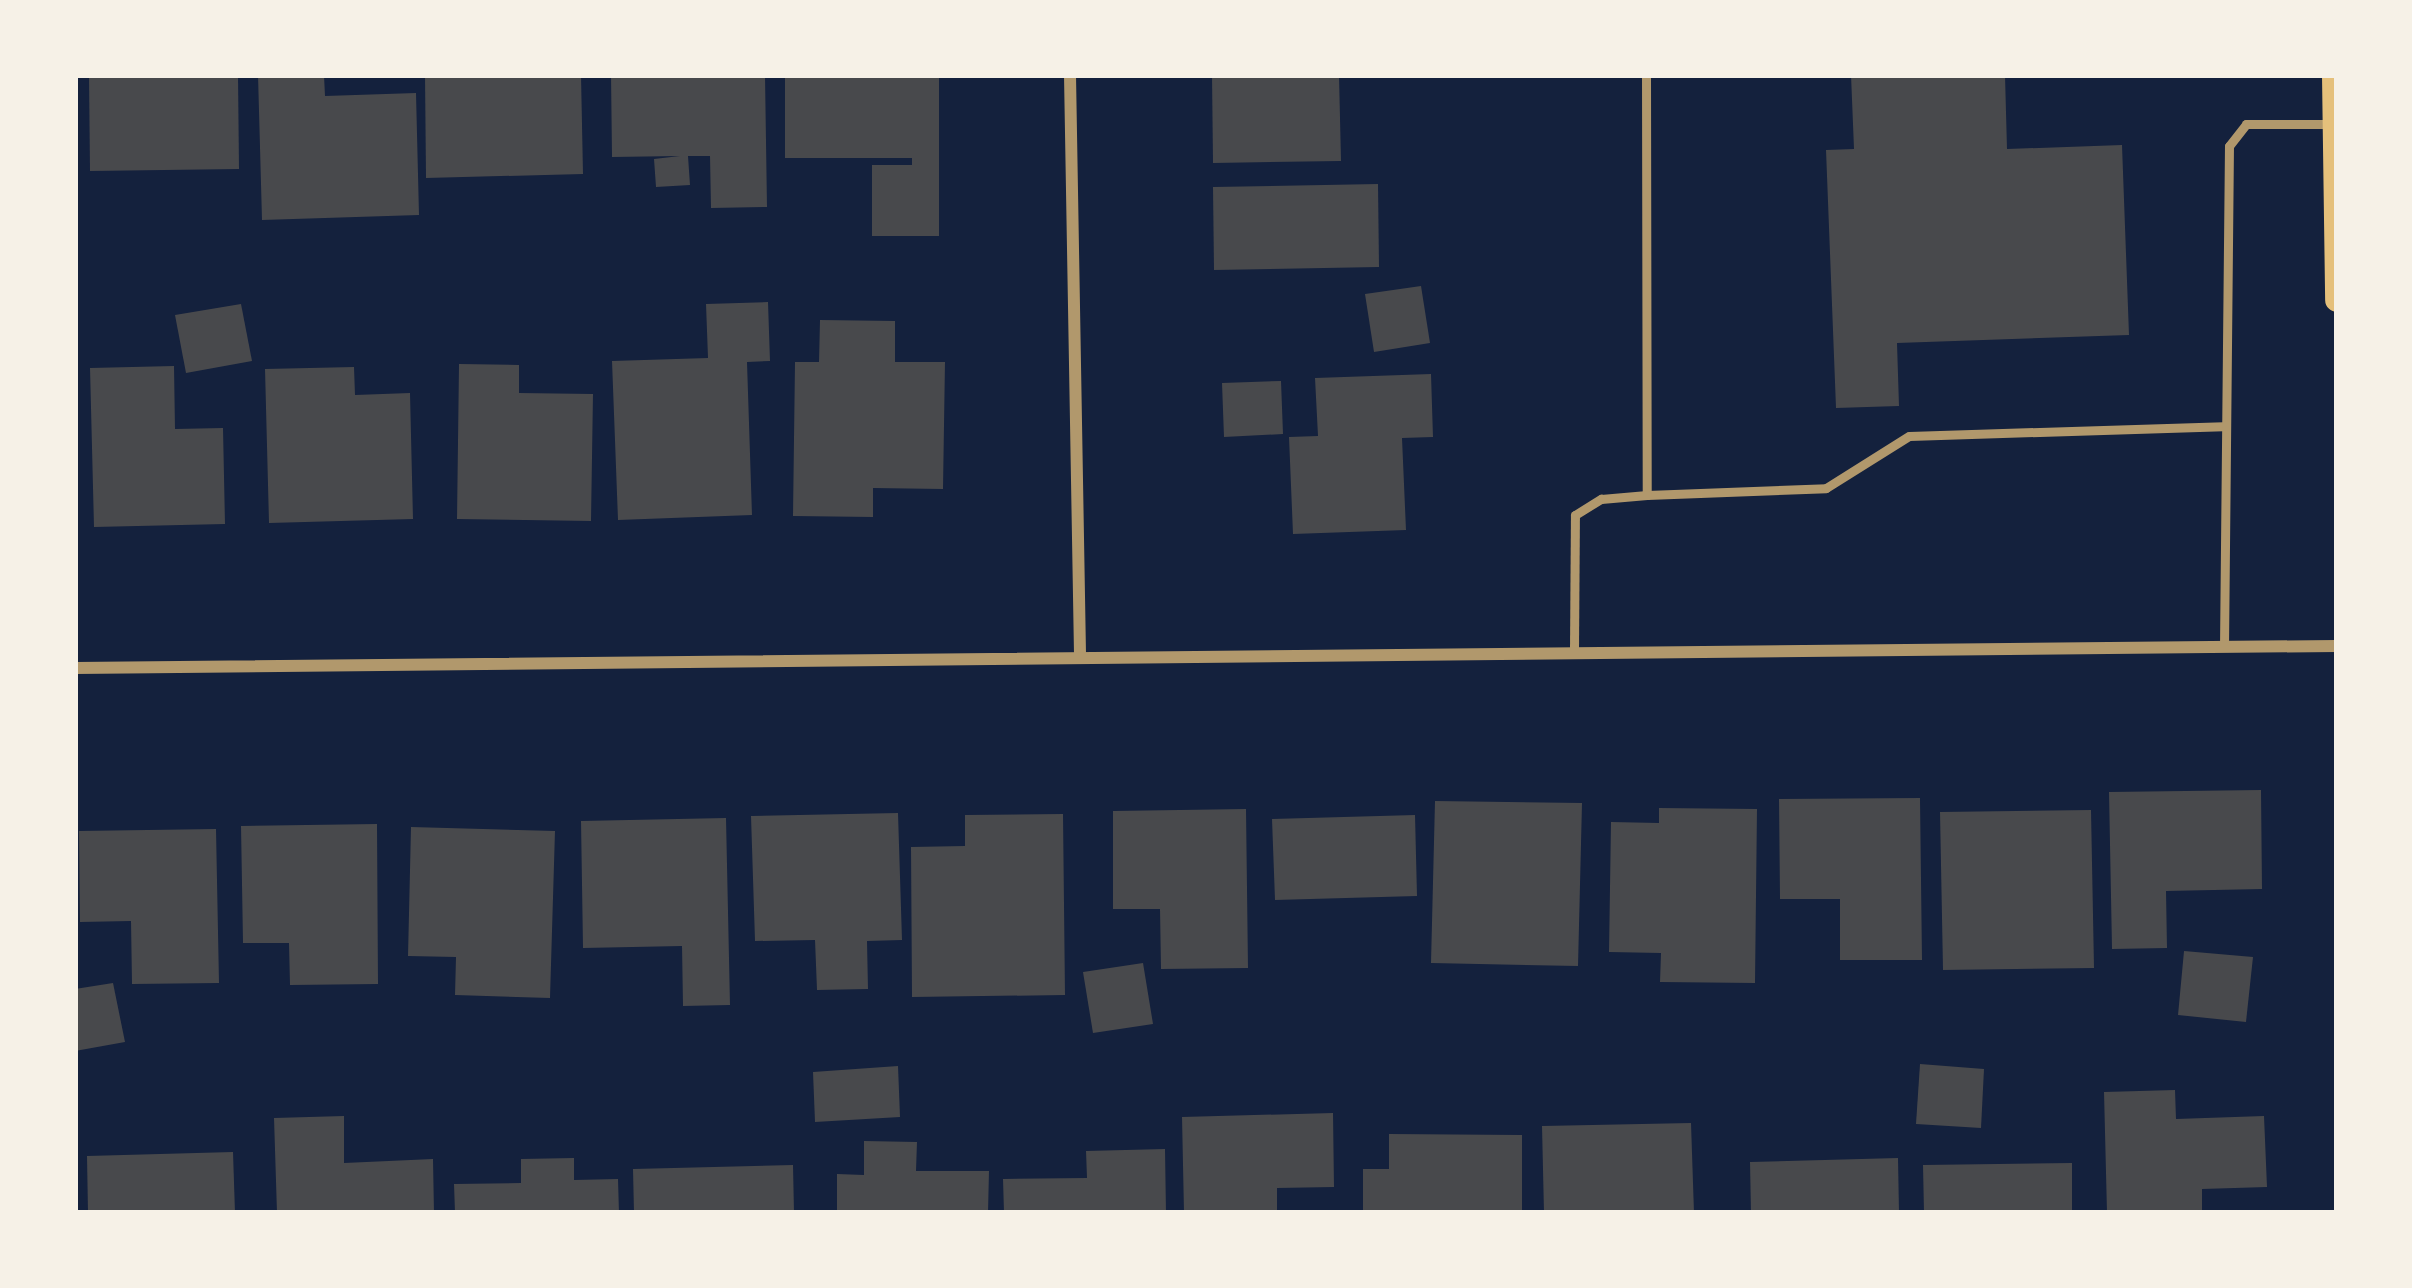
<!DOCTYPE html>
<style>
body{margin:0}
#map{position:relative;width:2412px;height:1288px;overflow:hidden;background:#14213d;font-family:"Roboto Condensed",sans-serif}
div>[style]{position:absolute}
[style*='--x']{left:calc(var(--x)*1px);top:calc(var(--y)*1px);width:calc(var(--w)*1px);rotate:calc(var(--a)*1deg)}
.building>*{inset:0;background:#48494c}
.service>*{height:9px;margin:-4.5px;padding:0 4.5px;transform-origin:4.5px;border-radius:4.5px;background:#b1986c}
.minor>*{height:12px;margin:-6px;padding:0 6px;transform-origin:6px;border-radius:6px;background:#b1986c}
.secondary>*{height:24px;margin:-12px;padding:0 12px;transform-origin:12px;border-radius:12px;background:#e5c07b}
span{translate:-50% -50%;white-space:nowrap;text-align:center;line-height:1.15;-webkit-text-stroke:10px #f6f1e7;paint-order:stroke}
.frame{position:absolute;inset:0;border:78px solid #f6f1e7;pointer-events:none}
</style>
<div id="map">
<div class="building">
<div style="clip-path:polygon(89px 75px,238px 75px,239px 169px,90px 171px)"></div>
<div style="clip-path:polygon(258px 75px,324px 75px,325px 96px,416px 93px,419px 215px,262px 220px)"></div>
<div style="clip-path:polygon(425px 75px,581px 75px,583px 174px,426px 178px)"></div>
<div style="clip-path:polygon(611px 75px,765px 75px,767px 207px,711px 208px,710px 156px,688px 156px,690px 185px,656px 187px,654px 159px,680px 156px,612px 157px)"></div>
<div style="clip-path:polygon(785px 75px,939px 75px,939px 236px,872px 236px,872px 165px,912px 165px,912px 158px,785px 158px)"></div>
<div style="clip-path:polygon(1212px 75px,1339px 75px,1341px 161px,1213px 163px)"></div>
<div style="clip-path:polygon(1851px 75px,2005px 75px,2007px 149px,2122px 145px,2129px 335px,1897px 343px,1899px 406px,1836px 408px,1826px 150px,1854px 149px)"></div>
<div style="clip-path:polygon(1378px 184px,1379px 267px,1214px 270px,1213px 187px)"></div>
<div style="clip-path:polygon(1421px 286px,1430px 343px,1374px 352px,1365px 294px)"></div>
<div style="clip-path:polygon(768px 302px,770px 361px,747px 362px,752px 515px,618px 520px,612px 361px,708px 358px,706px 304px)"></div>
<div style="clip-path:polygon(241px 304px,252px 361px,186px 373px,175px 315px)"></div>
<div style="clip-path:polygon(820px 320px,895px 321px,895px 362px,945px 362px,943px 489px,873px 488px,873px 517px,793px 516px,795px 362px,819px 362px)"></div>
<div style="clip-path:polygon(459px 364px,519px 365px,519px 393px,593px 394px,591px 521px,457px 519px)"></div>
<div style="clip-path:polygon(174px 366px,175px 429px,223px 428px,225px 524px,94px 527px,90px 368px)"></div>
<div style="clip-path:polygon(354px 367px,355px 395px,410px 393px,413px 519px,269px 523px,265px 369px)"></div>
<div style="clip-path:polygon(1431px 374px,1433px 437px,1402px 438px,1406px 530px,1293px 534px,1289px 437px,1318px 436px,1315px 378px)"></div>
<div style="clip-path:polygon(1281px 381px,1283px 434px,1224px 437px,1222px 383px)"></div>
<div style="clip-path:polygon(2261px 790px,2262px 889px,2166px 891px,2167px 948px,2112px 949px,2109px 792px)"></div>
<div style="clip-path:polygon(1920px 798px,1922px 960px,1840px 960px,1840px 899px,1780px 899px,1779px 799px)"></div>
<div style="clip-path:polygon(1435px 801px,1582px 803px,1578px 966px,1431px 963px)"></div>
<div style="clip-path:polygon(1659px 808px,1757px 809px,1755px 983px,1660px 982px,1661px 953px,1609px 952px,1611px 822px,1659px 823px)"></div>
<div style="clip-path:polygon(1246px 809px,1248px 968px,1161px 969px,1160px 909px,1113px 909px,1113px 811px)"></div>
<div style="clip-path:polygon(2091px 810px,2094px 968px,1943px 970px,1940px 812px)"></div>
<div style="clip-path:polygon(898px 813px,902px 940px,867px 941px,868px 989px,817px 990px,815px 940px,755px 941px,751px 816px)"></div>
<div style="clip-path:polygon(1063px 814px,1065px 995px,912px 997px,911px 847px,965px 846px,965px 815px)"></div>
<div style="clip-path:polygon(1415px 815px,1417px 896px,1275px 900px,1272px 819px)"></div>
<div style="clip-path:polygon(726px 818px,730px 1005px,683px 1006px,682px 946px,583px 948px,581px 821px)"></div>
<div style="clip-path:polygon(377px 824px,378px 984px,290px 985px,289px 943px,243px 943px,241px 826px)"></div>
<div style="clip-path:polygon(411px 827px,555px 831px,550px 998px,455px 995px,456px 957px,408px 956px)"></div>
<div style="clip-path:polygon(216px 829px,219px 983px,132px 984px,131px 921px,80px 922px,79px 831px)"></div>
<div style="clip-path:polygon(2184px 951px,2253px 957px,2246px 1022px,2178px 1015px)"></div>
<div style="clip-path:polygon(1143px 963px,1153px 1024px,1093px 1033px,1083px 972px)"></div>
<div style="clip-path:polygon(113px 983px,125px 1042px,75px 1051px,75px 989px)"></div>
<div style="clip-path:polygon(1920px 1064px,1984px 1069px,1981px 1128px,1916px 1124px)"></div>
<div style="clip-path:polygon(898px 1066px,900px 1117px,815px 1122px,813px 1072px)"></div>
<div style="clip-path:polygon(2175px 1090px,2176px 1119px,2264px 1116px,2267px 1187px,2202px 1189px,2202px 1213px,2107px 1213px,2104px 1092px)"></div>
<div style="clip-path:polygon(1333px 1113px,1334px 1187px,1277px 1188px,1277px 1213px,1184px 1213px,1182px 1117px)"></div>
<div style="clip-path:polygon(344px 1116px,344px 1163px,433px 1159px,434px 1213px,277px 1213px,274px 1118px)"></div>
<div style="clip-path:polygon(1691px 1123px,1694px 1213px,1544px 1213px,1542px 1126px)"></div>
<div style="clip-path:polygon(1389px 1134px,1522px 1135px,1522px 1213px,1363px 1213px,1363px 1169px,1389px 1169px)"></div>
<div style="clip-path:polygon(864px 1141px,917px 1142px,916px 1171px,989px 1171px,988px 1213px,837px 1213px,837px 1174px,864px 1175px)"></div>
<div style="clip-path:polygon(1165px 1149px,1166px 1213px,1004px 1213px,1003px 1179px,1087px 1178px,1086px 1151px)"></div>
<div style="clip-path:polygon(233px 1152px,235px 1213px,88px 1213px,87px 1156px)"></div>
<div style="clip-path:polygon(574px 1158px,574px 1180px,618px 1179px,619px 1213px,455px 1213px,454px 1184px,521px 1183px,521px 1159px)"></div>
<div style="clip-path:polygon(1898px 1158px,1899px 1213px,1751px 1213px,1750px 1162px)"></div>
<div style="clip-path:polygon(2072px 1163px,2072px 1213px,1924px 1213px,1923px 1165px)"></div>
<div style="clip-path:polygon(793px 1165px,794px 1213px,634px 1213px,633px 1169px)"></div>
</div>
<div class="service">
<div style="--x:1646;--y:75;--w:420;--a:89.9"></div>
<div style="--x:1647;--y:495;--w:179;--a:-2.2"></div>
<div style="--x:1826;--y:488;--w:98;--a:-32.1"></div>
<div style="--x:1909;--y:436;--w:314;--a:-1.8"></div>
<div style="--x:2224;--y:647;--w:501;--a:-89.43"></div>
<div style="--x:2229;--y:146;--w:28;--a:-52"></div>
<div style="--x:2246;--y:124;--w:83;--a:0"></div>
<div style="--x:1574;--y:650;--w:135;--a:-89.6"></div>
<div style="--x:1575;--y:515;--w:31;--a:-32"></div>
<div style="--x:1601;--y:499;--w:46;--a:-5"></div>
</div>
<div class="minor">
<div style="--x:1070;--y:75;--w:578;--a:89.01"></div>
<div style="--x:75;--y:668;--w:2262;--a:-0.56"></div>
</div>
<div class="secondary">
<div style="--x:2334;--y:75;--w:225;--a:89.2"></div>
</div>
<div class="frame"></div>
</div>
